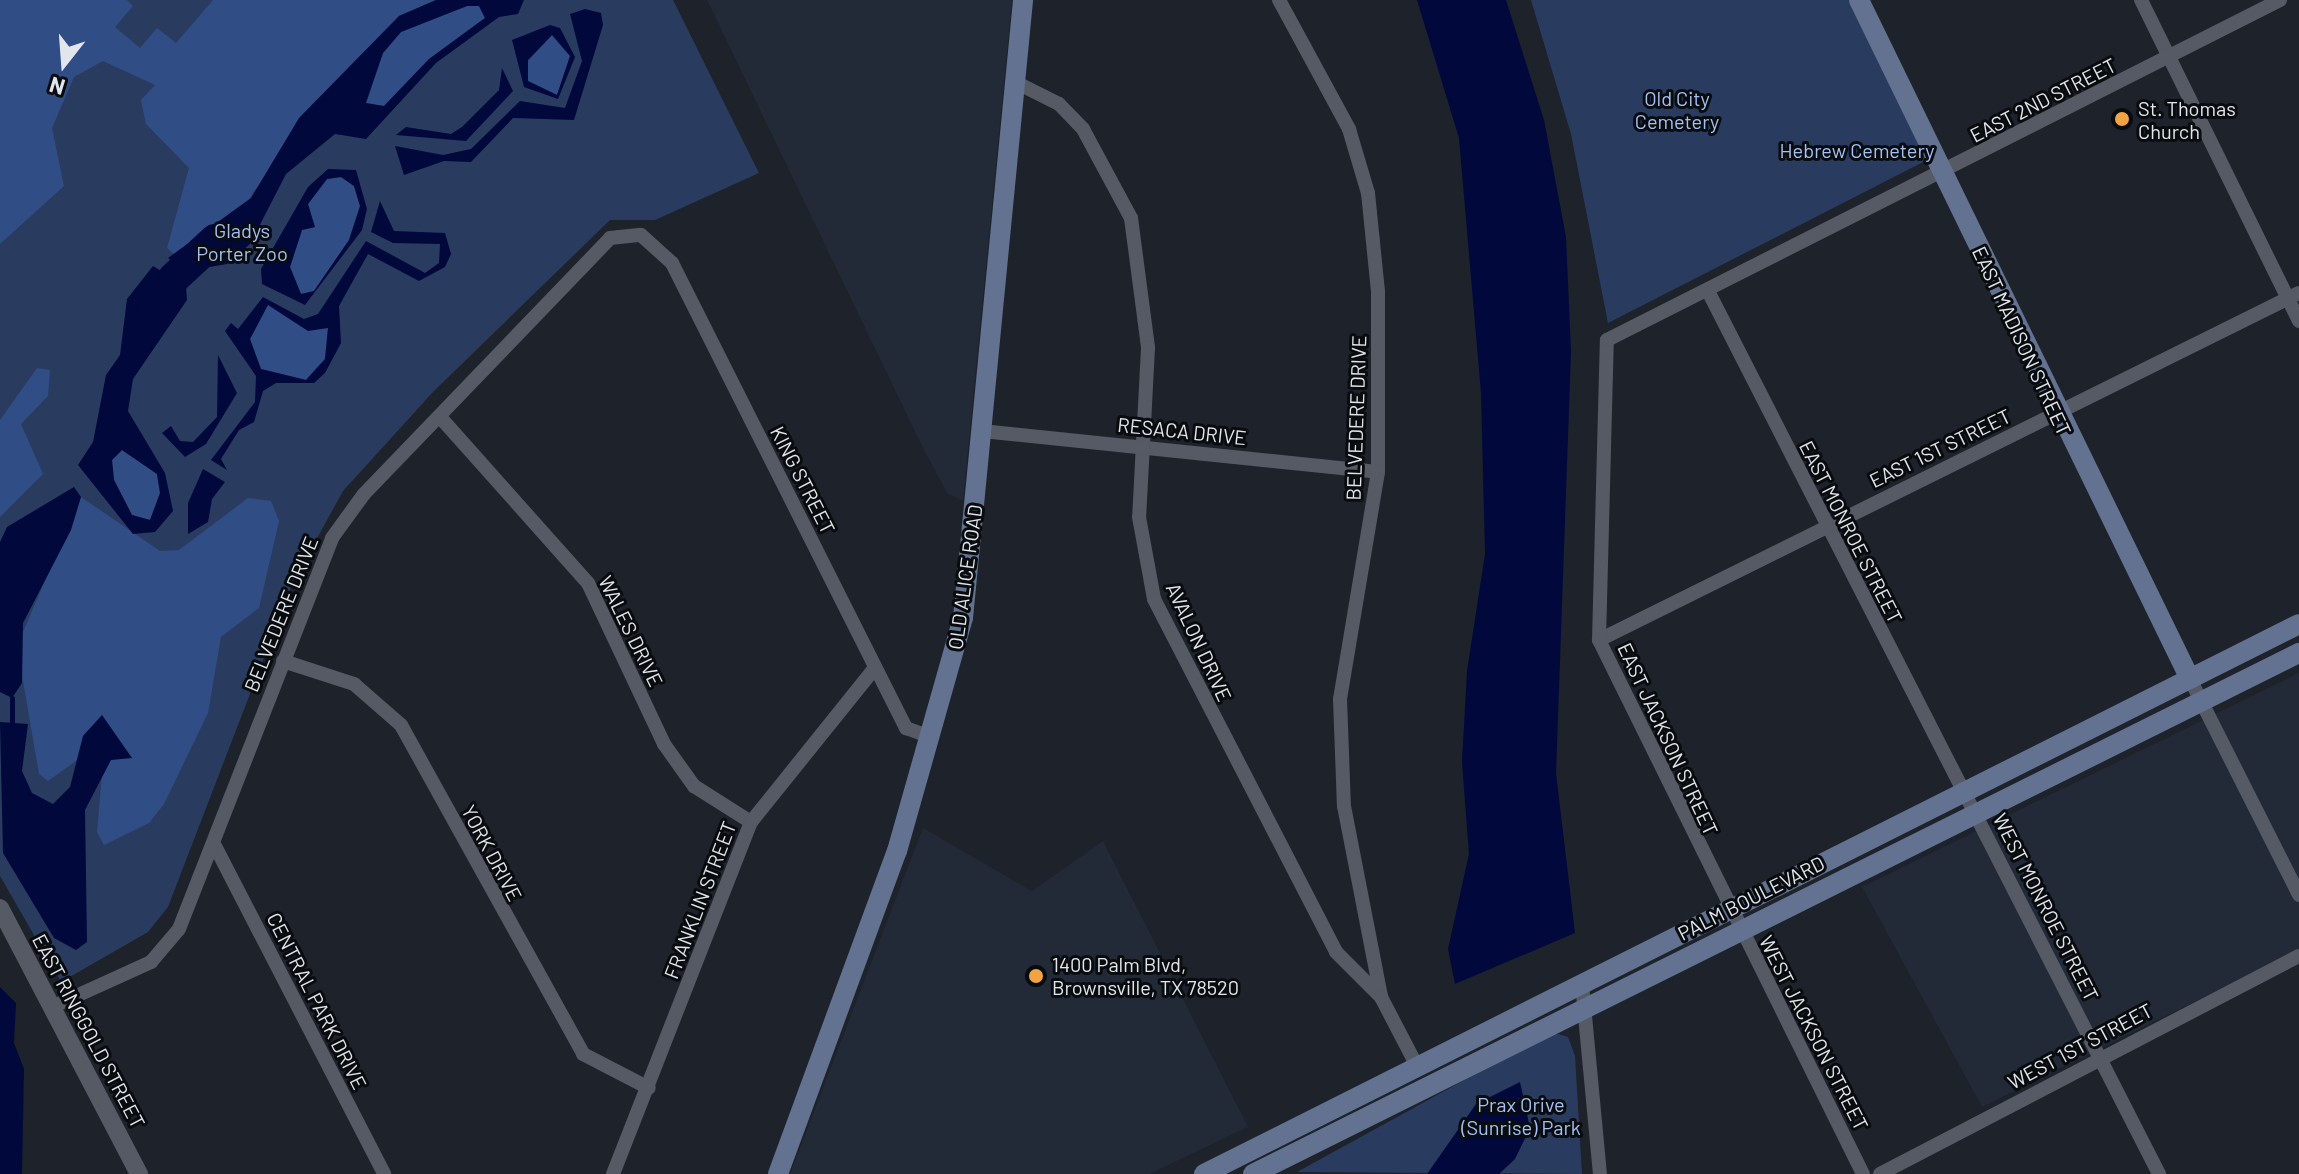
<!DOCTYPE html>
<style>
body{margin:0}
#map{position:relative;width:2299px;height:1174px;overflow:hidden;background:#1d222b;font-family:Barlow,sans-serif}
div>[style]{position:absolute}
[style*='--x']{left:calc(var(--x)*1px);top:calc(var(--y)*1px);width:calc(var(--w)*1px);rotate:calc(var(--a)*1deg)}
.built>*{inset:0;background:#222a38}
.green>*{inset:0;background:#293c60}
.forest>*{inset:0;background:#304d86}
.water>*{inset:0;background:#00083c}
.stream>*{height:5px;margin:-2.5px;padding:0 2.5px;transform-origin:2.5px;border-radius:2.5px;background:#00083c}
.river>*{height:32px;margin:-16px;padding:0 16px;transform-origin:16px;border-radius:16px;background:#00083c}
.minor>*{height:14px;margin:-7px;padding:0 7px;transform-origin:7px;border-radius:7px;background:#555a65}
.tertiary>*{height:18px;margin:-9px;padding:0 9px;transform-origin:9px;border-radius:9px;background:#555a65}
.secondary>*{height:20px;margin:-10px;padding:0 10px;transform-origin:10px;border-radius:10px;background:#627290}
.dots>*{width:22px;height:22px;translate:-50% -50%;box-sizing:border-box;border:4px solid #090c0f;border-radius:50%}
span{translate:-50% -50%;white-space:nowrap;text-align:center;line-height:1.15;-webkit-text-stroke:6px #090c0f;paint-order:stroke}
.park-label{font-size:20px;color:#a4c0f3}
.street-label{font-size:20px;color:#e2e5eb}
.poi-label{font-size:20px;color:#e2e5eb}
.left{translate:0 -50%;text-align:left}
.north{position:absolute;left:24px;top:24px;width:80px;height:80px;-webkit-text-stroke:6px #090c0f;paint-order:stroke;rotate:197deg;font-size:22px;font-weight:700;line-height:32px;text-align:center;color:#e2e5eb}
.north::after{content:'';display:block;margin:auto;width:28px;height:36px;background:#e2e5eb;clip-path:polygon(50% 0,100% 100%,50% 72%,0 100%)}
</style>
<div id="map">
<div class="built">
<div style="clip-path:polygon(707px 0,1012px 0,963px 501px,947px 493px,921px 444px)"></div>
<div style="clip-path:polygon(2299px 673px,2299px 950px,1982px 1107px,1862px 887px)"></div>
<div style="clip-path:polygon(923px 828px,1032px 891px,1103px 841px,1248px 1127px,1149px 1174px,790px 1174px)"></div>
</div>
<div class="green">
<div style="clip-path:polygon(0 0,673px 0,759px 173px,655px 220px,610px 220px,433px 392px,343px 491px,293px 582px,168px 907px,148px 932px,61px 982px,0 876px)"></div>
<div style="clip-path:polygon(1531px 0,1854px 0,1933px 157px,1608px 323px,1571px 134px)"></div>
<div style="clip-path:polygon(1552px 1032px,1568px 1037px,1575px 1056px,1582px 1174px,1297px 1172px)"></div>
</div>
<div class="forest">
<div style="clip-path:polygon(0 0,127px 0,133px 6px,115px 27px,140px 48px,157px 28px,176px 43px,213px 0,436px 0,399px 16px,254px 191px,218px 258px,195px 272px,167px 248px,189px 168px,146px 124px,141px 100px,155px 85px,103px 61px,74px 77px,52px 128px,64px 186px,0 244px)"></div>
<div style="clip-path:polygon(467px 6px,479px 6px,485px 18px,429px 59px,384px 106px,365px 103px,383px 53px,401px 32px)"></div>
<div style="clip-path:polygon(552px 35px,570px 56px,557px 95px,528px 81px,528px 61px)"></div>
<div style="clip-path:polygon(341px 177px,354px 186px,360px 206px,349px 240px,314px 291px,301px 294px,290px 267px,302px 230px,314px 227px,308px 204px,327px 179px)"></div>
<div style="clip-path:polygon(268px 305px,328px 328px,325px 359px,306px 380px,261px 369px,249px 339px)"></div>
<div style="clip-path:polygon(37px 368px,50px 370px,48px 396px,21px 424px,43px 474px,0 517px,0 420px)"></div>
<div style="clip-path:polygon(122px 450px,157px 474px,160px 493px,150px 520px,132px 515px,114px 480px,112px 460px)"></div>
<div style="clip-path:polygon(81px 497px,160px 551px,179px 550px,248px 498px,271px 501px,279px 521px,259px 608px,221px 637px,208px 713px,164px 804px,149px 823px,104px 845px,97px 832px,105px 740px,48px 781px,39px 774px,17px 646px)"></div>
</div>
<div class="water">
<div style="clip-path:polygon(evenodd,436px 0,524px 0,518px 14px,499px 17px,436px 63px,366px 139px,335px 134px,286px 174px,250px 244px,227px 264px,186px 271px,168px 258px,251px 198px,299px 118px,399px 16px,436px 0,467px 6px,479px 6px,485px 18px,429px 59px,384px 106px,366px 103px,383px 53px,401px 32px,467px 6px)"></div>
<div style="clip-path:polygon(1417px 0,1506px 0,1544px 120px,1566px 237px,1571px 352px,1556px 773px,1575px 933px,1455px 984px,1448px 949px,1469px 854px,1462px 762px,1467px 671px,1485px 554px,1481px 393px,1459px 138px)"></div>
<div style="clip-path:polygon(585px 9px,601px 13px,603px 25px,574px 120px,513px 118px,471px 162px,444px 161px,404px 175px,395px 146px,443px 155px,471px 149px,520px 101px,565px 108px,582px 61px,570px 14px)"></div>
<div style="clip-path:polygon(evenodd,550px 25px,560px 28px,575px 57px,558px 99px,524px 87px,512px 40px,550px 25px,552px 35px,570px 56px,557px 95px,528px 81px,528px 60px,552px 35px)"></div>
<div style="clip-path:polygon(502px 68px,513px 91px,466px 141px,396px 135px,406px 127px,451px 134px,462px 127px,499px 90px)"></div>
<div style="clip-path:polygon(evenodd,328px 169px,356px 170px,367px 209px,362px 230px,305px 305px,262px 284px,261px 269px,308px 187px,328px 169px,341px 177px,354px 186px,360px 206px,349px 240px,314px 291px,301px 294px,290px 267px,302px 230px,315px 227px,308px 204px,327px 179px,341px 177px)"></div>
<div style="clip-path:polygon(evenodd,380px 201px,394px 231px,445px 233px,451px 254px,445px 267px,419px 281px,368px 254px,339px 306px,341px 343px,325px 373px,314px 383px,276px 383px,263px 391px,254px 422px,239px 430px,221px 459px,227px 470px,211px 460px,255px 402px,256px 376px,225px 331px,231px 323px,238px 329px,263px 297px,304px 319px,318px 314px,366px 241px,425px 273px,439px 263px,440px 244px,393px 243px,371px 232px,380px 201px,268px 305px,308px 331px,328px 328px,325px 359px,306px 380px,261px 369px,250px 339px,268px 305px)"></div>
<div style="clip-path:polygon(evenodd,153px 266px,186px 286px,187px 300px,133px 379px,128px 411px,165px 473px,173px 511px,155px 532px,133px 534px,78px 465px,93px 442px,106px 375px,120px 355px,127px 299px,153px 266px,122px 450px,157px 474px,160px 493px,150px 520px,132px 515px,114px 480px,112px 460px,122px 450px)"></div>
<div style="clip-path:polygon(218px 355px,237px 393px,206px 444px,185px 457px,162px 433px,171px 426px,180px 441px,193px 442px,217px 417px)"></div>
<div style="clip-path:polygon(203px 469px,225px 482px,212px 499px,208px 522px,188px 534px,188px 503px)"></div>
<div style="clip-path:polygon(74px 487px,81px 497px,71px 530px,23px 623px,22px 683px,12px 698px,0 692px,0 542px,7px 527px)"></div>
<div style="clip-path:polygon(102px 715px,132px 758px,111px 760px,85px 810px,87px 942px,76px 950px,54px 938px,3px 853px,0 722px,28px 724px,22px 771px,32px 793px,53px 804px,70px 787px,83px 736px)"></div>
<div style="clip-path:polygon(0 987px,16px 1003px,14px 1043px,24px 1069px,22px 1174px,0 1174px)"></div>
<div style="clip-path:polygon(1520px 1082px,1530px 1128px,1515px 1159px,1499px 1174px,1427px 1174px,1476px 1104px)"></div>
</div>
<div class="stream">
<div style="--x:12;--y:698;--w:24;--a:90"></div>
</div>
<div class="river">
<div style="--x:152;--y:313;--w:41;--a:-57.8"></div>
<div style="--x:174;--y:278;--w:56;--a:-42.8"></div>
</div>
<div class="minor">
<div style="--x:1279;--y:0;--w:147;--a:61.5"></div>
<div style="--x:1349;--y:129;--w:67;--a:73.5"></div>
<div style="--x:1368;--y:193;--w:99;--a:84.2"></div>
<div style="--x:1378;--y:291;--w:181;--a:90"></div>
<div style="--x:1378;--y:472;--w:230;--a:99.5"></div>
<div style="--x:1340;--y:699;--w:107;--a:87.9"></div>
<div style="--x:1344;--y:806;--w:195;--a:79"></div>
<div style="--x:2141;--y:0;--w:358;--a:63.8"></div>
<div style="--x:1017;--y:83;--w:47;--a:26.6"></div>
<div style="--x:1059;--y:104;--w:35;--a:46"></div>
<div style="--x:1083;--y:129;--w:101;--a:61.7"></div>
<div style="--x:1131;--y:218;--w:131;--a:82.5"></div>
<div style="--x:1148;--y:348;--w:169;--a:93"></div>
<div style="--x:1139;--y:517;--w:83;--a:79.6"></div>
<div style="--x:1154;--y:599;--w:397;--a:62.7"></div>
<div style="--x:1336;--y:952;--w:64;--a:45"></div>
<div style="--x:1381;--y:997;--w:80;--a:62.5"></div>
<div style="--x:1708;--y:291;--w:992;--a:62.94"></div>
<div style="--x:440;--y:417;--w:222;--a:48.3"></div>
<div style="--x:588;--y:583;--w:178;--a:64.7"></div>
<div style="--x:664;--y:744;--w:52;--a:54.5"></div>
<div style="--x:694;--y:786;--w:67;--a:32.3"></div>
<div style="--x:982;--y:431;--w:398;--a:5.9"></div>
<div style="--x:1599;--y:640;--w:781;--a:-26.37"></div>
<div style="--x:283;--y:661;--w:75;--a:17.9"></div>
<div style="--x:354;--y:684;--w:62;--a:41.1"></div>
<div style="--x:401;--y:725;--w:376;--a:61"></div>
<div style="--x:583;--y:1054;--w:74;--a:27.3"></div>
<div style="--x:2190;--y:679;--w:242;--a:63.2"></div>
<div style="--x:215;--y:846;--w:369;--a:62.7"></div>
<div style="--x:1582;--y:984;--w:191;--a:84.6"></div>
<div style="--x:52;--y:1007;--w:109;--a:-24.4"></div>
<div style="--x:151;--y:962;--w:43;--a:-49.7"></div>
<div style="--x:179;--y:929;--w:420;--a:-68.6"></div>
<div style="--x:332;--y:538;--w:54;--a:-54"></div>
<div style="--x:364;--y:494;--w:355;--a:-46.1"></div>
<div style="--x:610;--y:238;--w:31;--a:-6"></div>
<div style="--x:641;--y:235;--w:42;--a:42.1"></div>
<div style="--x:672;--y:263;--w:521;--a:63.29"></div>
<div style="--x:906;--y:728;--w:27;--a:20"></div>
<div style="--x:613;--y:1174;--w:378;--a:-68.6"></div>
<div style="--x:751;--y:822;--w:196;--a:-51.2"></div>
<div style="--x:1863;--y:1174;--w:596;--a:-116.31"></div>
<div style="--x:1599;--y:640;--w:300;--a:-88.5"></div>
<div style="--x:1607;--y:340;--w:754;--a:-26.8"></div>
<div style="--x:1880;--y:1174;--w:472;--a:-27.5"></div>
</div>
<div class="tertiary">
<div style="--x:0;--y:908;--w:300;--a:62.4"></div>
</div>
<div class="secondary">
<div style="--x:1859;--y:0;--w:755;--a:64.01"></div>
<div style="--x:778;--y:1174;--w:344;--a:-69.8"></div>
<div style="--x:897;--y:851;--w:242;--a:-74.2"></div>
<div style="--x:963;--y:618;--w:621;--a:-84.45"></div>
<div style="--x:1204;--y:1174;--w:1225;--a:-26.67"></div>
<div style="--x:1253;--y:1174;--w:1169;--a:-26.48"></div>
</div>
<div class="dots">
<div style="left:2122px;top:119px;background:#f3a442"></div>
<div style="left:1036px;top:976px;background:#f3a442"></div>
</div>
<div class="park-label">
<span style="left:1677px;top:110px">Old City<br>Cemetery</span>
<span style="left:1857px;top:150px">Hebrew Cemetery</span>
<span style="left:242px;top:242px">Gladys<br>Porter Zoo</span>
<span style="left:1521px;top:1116px">Prax Orive<br>(Sunrise) Park</span>
</div>
<div class="street-label">
<span style="left:2043px;top:100px;rotate:-27deg">EAST 2ND STREET</span>
<span style="left:2022px;top:341px;rotate:65deg">EAST MADISON STREET</span>
<span style="left:1356px;top:418px;rotate:-88deg">BELVEDERE DRIVE</span>
<span style="left:1182px;top:431px;rotate:6deg">RESACA DRIVE</span>
<span style="left:1940px;top:448px;rotate:-26deg">EAST 1ST STREET</span>
<span style="left:803px;top:480px;rotate:63deg">KING STREET</span>
<span style="left:1851px;top:532px;rotate:63deg">EAST MONROE STREET</span>
<span style="left:965px;top:577px;rotate:-82deg">OLD ALICE ROAD</span>
<span style="left:281px;top:614px;rotate:-68deg">BELVEDERE DRIVE</span>
<span style="left:631px;top:631px;rotate:64deg">WALES DRIVE</span>
<span style="left:1199px;top:642px;rotate:65deg">AVALON DRIVE</span>
<span style="left:1668px;top:739px;rotate:65deg">EAST JACKSON STREET</span>
<span style="left:492px;top:853px;rotate:62deg">YORK DRIVE</span>
<span style="left:1751px;top:898px;rotate:-27deg">PALM BOULEVARD</span>
<span style="left:700px;top:900px;rotate:-69deg">FRANKLIN STREET</span>
<span style="left:2046px;top:907px;rotate:63deg">WEST MONROE STREET</span>
<span style="left:317px;top:1001px;rotate:63deg">CENTRAL PARK DRIVE</span>
<span style="left:89px;top:1031px;rotate:62deg">EAST RINGGOLD STREET</span>
<span style="left:1814px;top:1033px;rotate:63deg">WEST JACKSON STREET</span>
<span style="left:2080px;top:1046px;rotate:-28deg">WEST 1ST STREET</span>
</div>
<div class="poi-label">
<span class="left" style="left:2138px;top:120px">St. Thomas<br>Church</span>
<span class="left" style="left:1052px;top:976px">1400 Palm Blvd,<br>Brownsville, TX 78520</span>
</div>
<div class="north">N</div>
</div>
